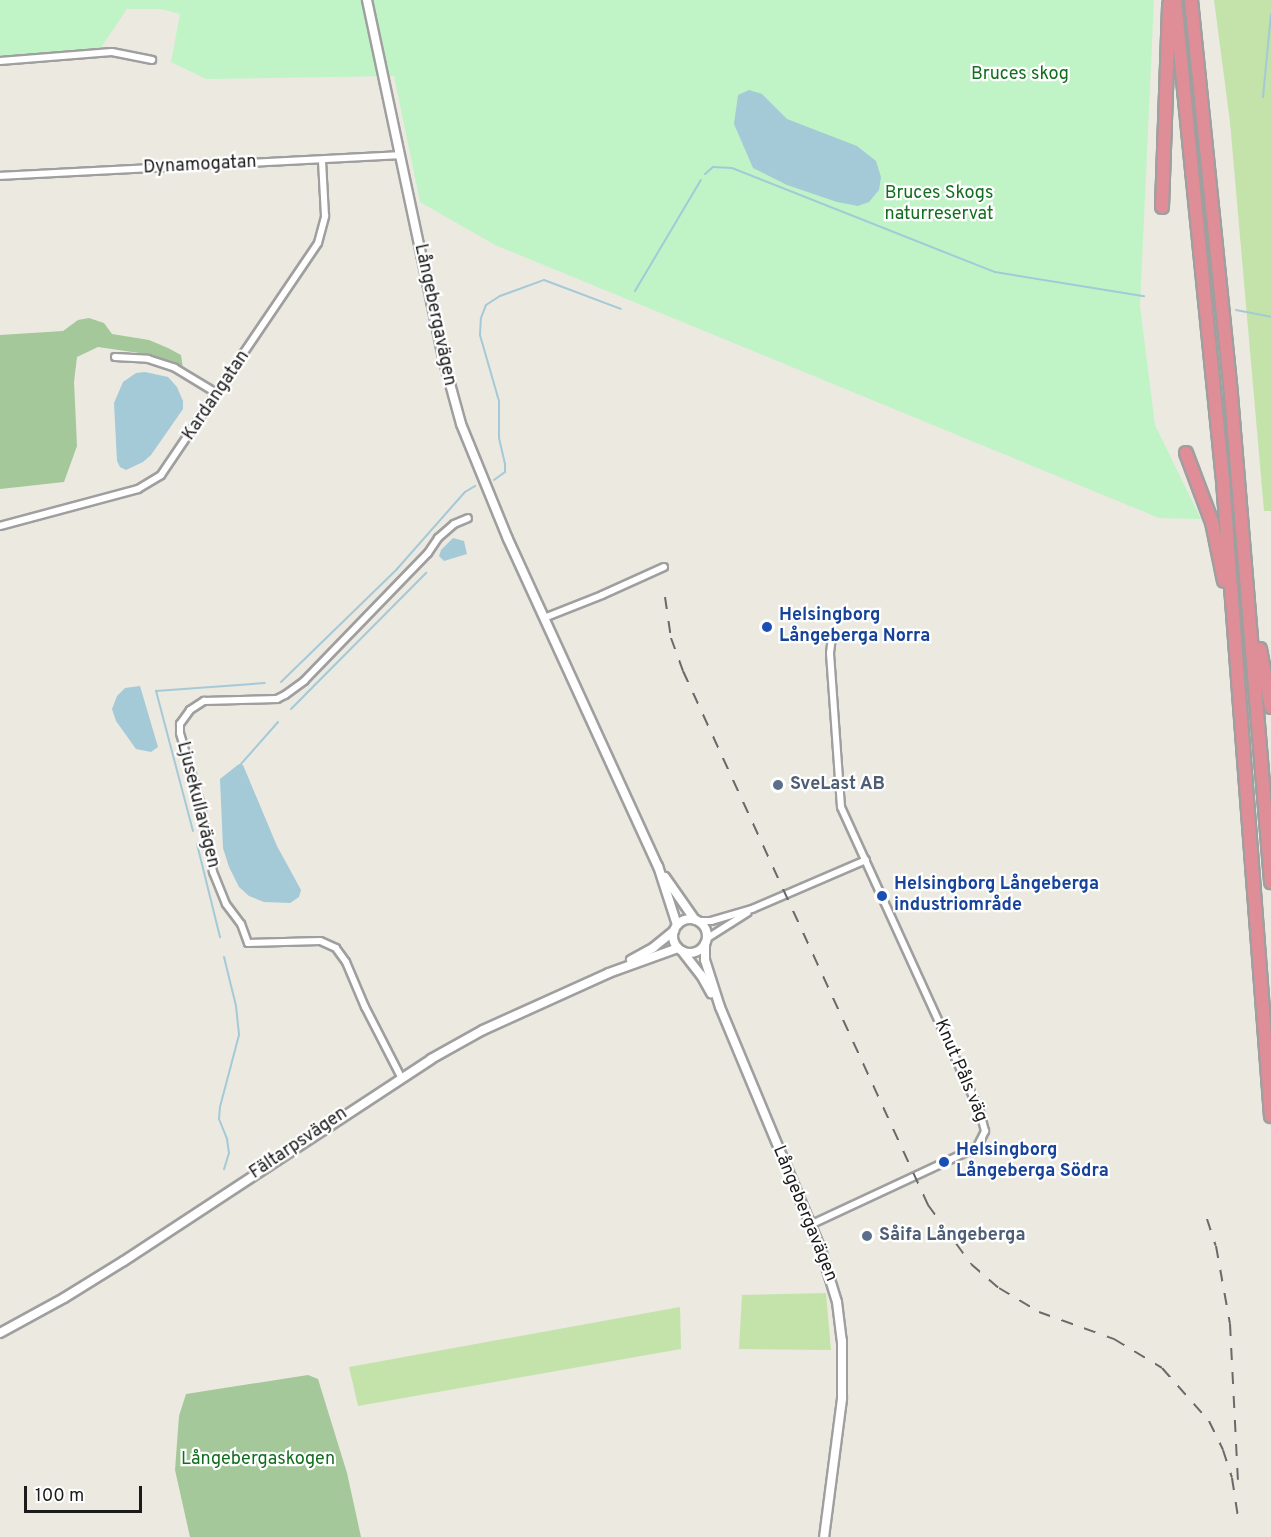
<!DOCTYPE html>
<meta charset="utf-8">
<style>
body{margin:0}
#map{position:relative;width:1271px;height:1537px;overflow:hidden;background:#ece9e1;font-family:Overpass,sans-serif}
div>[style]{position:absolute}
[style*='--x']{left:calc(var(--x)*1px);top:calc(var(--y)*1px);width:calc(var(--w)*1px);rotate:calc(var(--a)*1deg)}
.grass>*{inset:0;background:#c3e3aa}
.forest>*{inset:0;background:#a4c899}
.park>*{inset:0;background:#c0f4c7}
.water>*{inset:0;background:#a4c9d7}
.stream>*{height:2px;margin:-1px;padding:0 1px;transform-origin:1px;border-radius:1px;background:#a4c9d7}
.roads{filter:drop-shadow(2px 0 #9f9f9f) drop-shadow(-2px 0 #9f9f9f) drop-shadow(0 2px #9f9f9f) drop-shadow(0 -2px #9f9f9f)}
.minor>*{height:6px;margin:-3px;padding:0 3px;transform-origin:3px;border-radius:3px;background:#fff}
.tertiary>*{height:8px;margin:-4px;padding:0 4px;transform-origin:4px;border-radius:4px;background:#fff}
.tertiary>.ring{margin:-4px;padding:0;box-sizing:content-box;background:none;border:8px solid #fff;border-radius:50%}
.motorway>*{height:12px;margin:-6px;padding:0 6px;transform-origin:6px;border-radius:6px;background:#df8e98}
.rail>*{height:2px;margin-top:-1px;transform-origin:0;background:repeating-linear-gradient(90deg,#696969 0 12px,transparent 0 24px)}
.dots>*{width:16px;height:16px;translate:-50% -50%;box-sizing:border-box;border:3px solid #fff;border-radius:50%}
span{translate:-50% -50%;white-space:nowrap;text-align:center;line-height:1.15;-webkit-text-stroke:4.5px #fff;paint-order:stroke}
.park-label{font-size:18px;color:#136f1f}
.street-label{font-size:18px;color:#1b1b1b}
.transit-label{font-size:18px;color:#164399;font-weight:700}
.left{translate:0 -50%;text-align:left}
.service-label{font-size:18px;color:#4e5e75;font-weight:700}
.scale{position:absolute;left:24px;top:1486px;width:118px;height:27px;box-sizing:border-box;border:3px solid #1b1b1b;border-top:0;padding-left:8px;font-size:18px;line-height:21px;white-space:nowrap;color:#1b1b1b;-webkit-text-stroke:4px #fff;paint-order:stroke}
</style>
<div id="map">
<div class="grass">
<div style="clip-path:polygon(1214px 0,1271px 0,1271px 511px,1264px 511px,1230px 122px)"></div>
<div style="clip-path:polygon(826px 1293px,831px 1350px,739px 1349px,742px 1295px)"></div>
<div style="clip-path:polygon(680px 1307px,681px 1349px,358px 1406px,349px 1367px)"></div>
</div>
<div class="forest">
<div style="clip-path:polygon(89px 318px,104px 323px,112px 334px,149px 340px,168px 348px,181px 355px,183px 368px,146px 354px,98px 347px,77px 357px,74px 382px,77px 446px,64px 482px,0 489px,0 335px,63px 331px,78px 320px)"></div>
<div style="clip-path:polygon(308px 1375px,318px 1379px,347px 1473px,361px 1537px,190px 1537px,175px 1470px,179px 1416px,186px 1394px)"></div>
</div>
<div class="park">
<div style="clip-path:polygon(0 0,1154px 0,1140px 306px,1155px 425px,1201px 519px,1159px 518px,495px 245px,420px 202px,394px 76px,206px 79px,171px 62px,180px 14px,161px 9px,127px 9px,100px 49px,0 57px)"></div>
</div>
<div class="water">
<div style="clip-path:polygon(749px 90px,762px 94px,787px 119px,857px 146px,876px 161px,881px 177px,879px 190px,869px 202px,858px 206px,837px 202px,787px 185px,753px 168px,734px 124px,738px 95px)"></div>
<div style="clip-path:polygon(145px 372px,168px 377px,177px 387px,183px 401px,183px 409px,151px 455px,143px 462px,126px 470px,120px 467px,117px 461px,114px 403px,123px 382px,136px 373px)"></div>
<div style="clip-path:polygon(453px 538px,464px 541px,467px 554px,444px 561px,439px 556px,441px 550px)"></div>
<div style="clip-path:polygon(140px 686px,158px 747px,151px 752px,136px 749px,116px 721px,112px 709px,117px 696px,125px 688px)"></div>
<div style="clip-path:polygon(239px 764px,243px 765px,277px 846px,301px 890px,299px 897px,290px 903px,264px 902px,249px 896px,239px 887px,229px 867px,223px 848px,220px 779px)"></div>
</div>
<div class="stream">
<div style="--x:1263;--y:97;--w:83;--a:-84.5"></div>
<div style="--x:705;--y:174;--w:11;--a:-41"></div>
<div style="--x:713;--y:167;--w:19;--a:3"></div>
<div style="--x:732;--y:168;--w:283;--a:21.6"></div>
<div style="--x:995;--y:272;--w:151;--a:9.2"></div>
<div style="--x:635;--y:291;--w:129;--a:-59.3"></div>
<div style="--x:1236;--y:310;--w:36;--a:11"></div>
<div style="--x:494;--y:480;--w:14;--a:-36"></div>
<div style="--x:505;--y:472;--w:8;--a:-90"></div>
<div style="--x:505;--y:464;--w:27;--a:-103"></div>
<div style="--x:499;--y:438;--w:37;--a:-90"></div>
<div style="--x:499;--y:401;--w:69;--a:-106.1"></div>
<div style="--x:480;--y:335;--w:17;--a:-87"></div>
<div style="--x:481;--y:318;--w:14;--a:-69"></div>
<div style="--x:486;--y:305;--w:17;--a:-33"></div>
<div style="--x:500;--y:296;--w:47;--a:-20"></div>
<div style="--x:544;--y:280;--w:82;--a:20.6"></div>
<div style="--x:281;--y:682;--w:162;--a:-44.2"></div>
<div style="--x:397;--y:569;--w:103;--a:-48.6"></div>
<div style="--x:465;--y:492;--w:12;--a:-31"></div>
<div style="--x:291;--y:709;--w:192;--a:-45.2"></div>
<div style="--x:241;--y:764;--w:56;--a:-48.6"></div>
<div style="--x:193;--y:831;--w:145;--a:-104.8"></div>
<div style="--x:156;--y:691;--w:109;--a:-4.2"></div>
<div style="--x:197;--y:844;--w:96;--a:76.1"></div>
<div style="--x:224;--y:957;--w:50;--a:76.2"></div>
<div style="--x:236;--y:1006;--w:29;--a:84"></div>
<div style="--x:239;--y:1035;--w:74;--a:104.8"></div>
<div style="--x:220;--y:1107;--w:12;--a:95"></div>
<div style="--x:219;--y:1119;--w:22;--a:68"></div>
<div style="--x:227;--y:1139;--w:14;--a:82"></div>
<div style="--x:229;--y:1153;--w:17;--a:107"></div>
</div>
<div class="roads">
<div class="minor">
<div style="--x:0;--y:61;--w:112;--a:-4.6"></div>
<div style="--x:112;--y:52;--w:41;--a:11.3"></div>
<div style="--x:0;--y:176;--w:400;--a:-3"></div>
<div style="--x:115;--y:357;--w:33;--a:3"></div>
<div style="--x:148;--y:359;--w:28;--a:18"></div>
<div style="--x:175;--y:368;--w:50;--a:31.2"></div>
<div style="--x:0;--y:526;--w:143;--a:-15"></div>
<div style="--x:138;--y:489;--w:27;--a:-31"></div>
<div style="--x:161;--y:475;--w:280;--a:-55.9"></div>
<div style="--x:318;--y:243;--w:28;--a:-75"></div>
<div style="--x:325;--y:216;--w:55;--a:-93.1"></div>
<div style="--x:544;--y:618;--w:62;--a:-21.6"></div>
<div style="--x:602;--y:595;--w:68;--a:-24.3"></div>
<div style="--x:698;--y:921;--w:13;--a:0"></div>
<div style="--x:711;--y:921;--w:43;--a:-16.3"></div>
<div style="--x:752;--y:909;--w:124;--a:-23.3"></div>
<div style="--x:706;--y:939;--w:49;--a:-32.4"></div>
<div style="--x:401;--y:1077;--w:79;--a:-117.2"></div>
<div style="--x:365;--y:1007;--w:49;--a:-112.9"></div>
<div style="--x:346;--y:962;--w:17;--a:-126"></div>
<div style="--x:336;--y:948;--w:17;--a:-156"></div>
<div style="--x:320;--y:941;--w:72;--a:178.4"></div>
<div style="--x:248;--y:943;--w:20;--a:-110"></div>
<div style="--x:241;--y:924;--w:25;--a:-127"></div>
<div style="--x:226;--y:904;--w:35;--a:-112"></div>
<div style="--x:213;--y:872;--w:71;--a:-100.5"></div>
<div style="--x:200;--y:802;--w:72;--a:-106.2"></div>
<div style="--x:180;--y:733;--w:9;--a:-90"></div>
<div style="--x:180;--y:724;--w:17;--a:-54"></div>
<div style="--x:190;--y:710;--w:17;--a:-33"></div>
<div style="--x:204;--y:701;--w:73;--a:-1.6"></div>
<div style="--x:277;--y:699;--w:9;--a:-27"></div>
<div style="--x:285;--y:695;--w:24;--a:-36"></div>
<div style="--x:304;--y:681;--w:178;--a:-45.9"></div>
<div style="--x:428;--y:553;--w:18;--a:-56"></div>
<div style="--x:438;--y:538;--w:21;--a:-41"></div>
<div style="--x:454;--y:524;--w:15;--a:-23"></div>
<div style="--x:810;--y:1225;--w:184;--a:-25"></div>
<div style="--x:977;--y:1147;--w:18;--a:-63"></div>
<div style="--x:985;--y:1131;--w:20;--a:-105"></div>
<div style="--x:980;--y:1112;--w:335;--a:-114.5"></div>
<div style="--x:841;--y:807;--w:154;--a:-94.1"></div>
<div style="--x:830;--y:653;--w:17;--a:-83"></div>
</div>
<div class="tertiary">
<div style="--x:367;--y:0;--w:366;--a:78"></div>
<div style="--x:443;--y:358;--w:68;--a:74.7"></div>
<div style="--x:461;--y:424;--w:124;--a:67.8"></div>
<div style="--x:508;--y:539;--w:360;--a:65.4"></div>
<div style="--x:658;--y:866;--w:62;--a:72.1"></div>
<div style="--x:665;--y:877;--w:52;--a:55.1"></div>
<div class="ring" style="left:673px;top:919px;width:26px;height:26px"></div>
<div style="--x:705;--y:944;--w:16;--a:90"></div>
<div style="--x:705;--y:960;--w:49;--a:72.3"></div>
<div style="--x:720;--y:1007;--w:263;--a:67.4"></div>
<div style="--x:821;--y:1250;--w:54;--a:72.9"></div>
<div style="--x:837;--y:1302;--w:39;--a:83"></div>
<div style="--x:842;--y:1341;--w:58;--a:90"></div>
<div style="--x:842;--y:1399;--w:139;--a:97.4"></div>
<div style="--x:682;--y:951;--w:31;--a:52"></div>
<div style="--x:701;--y:975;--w:21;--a:61"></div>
<div style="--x:631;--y:960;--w:26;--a:-29"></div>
<div style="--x:654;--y:947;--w:26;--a:-39"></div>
<div style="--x:0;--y:1333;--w:73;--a:-28.7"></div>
<div style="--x:64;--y:1298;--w:70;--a:-31.7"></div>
<div style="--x:124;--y:1261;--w:367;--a:-33.3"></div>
<div style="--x:431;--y:1059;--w:60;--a:-29.1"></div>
<div style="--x:483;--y:1030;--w:138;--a:-24.3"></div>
<div style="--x:609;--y:973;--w:73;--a:-19.9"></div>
</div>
<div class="motorway">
<div style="--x:1175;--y:0;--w:483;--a:84.3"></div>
<div style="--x:1223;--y:481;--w:637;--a:85.68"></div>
<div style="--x:1191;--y:0;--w:397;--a:84.2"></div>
<div style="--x:1231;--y:395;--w:489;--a:85.3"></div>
<div style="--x:1162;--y:207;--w:203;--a:-88"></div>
<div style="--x:1186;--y:453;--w:74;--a:69.4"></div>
<div style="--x:1212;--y:522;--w:60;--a:78.5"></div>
<div style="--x:1260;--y:649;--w:59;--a:79.3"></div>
</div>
</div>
<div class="rail">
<div style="--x:665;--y:597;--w:41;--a:81.7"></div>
<div style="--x:671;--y:638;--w:35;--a:70"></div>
<div style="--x:683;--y:671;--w:588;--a:65.35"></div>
<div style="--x:928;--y:1205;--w:73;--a:53.9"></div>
<div style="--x:971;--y:1264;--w:37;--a:41"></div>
<div style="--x:999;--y:1288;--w:47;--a:31"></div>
<div style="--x:1039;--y:1312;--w:80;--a:19.8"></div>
<div style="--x:1114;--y:1339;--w:56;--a:31.1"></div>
<div style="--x:1162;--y:1368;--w:71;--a:48.4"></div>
<div style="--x:1209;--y:1421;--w:32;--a:64"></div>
<div style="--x:1223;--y:1450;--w:29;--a:72"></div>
<div style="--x:1232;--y:1478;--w:47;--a:81.3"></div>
<div style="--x:1207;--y:1219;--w:28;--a:72"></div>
<div style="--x:1216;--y:1246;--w:79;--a:79.8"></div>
<div style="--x:1230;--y:1324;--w:156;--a:87.1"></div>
</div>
<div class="dots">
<div style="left:767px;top:627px;background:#1a4fb4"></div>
<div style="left:778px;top:785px;background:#5c6f8a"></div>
<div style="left:882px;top:896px;background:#1a4fb4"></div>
<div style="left:944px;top:1162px;background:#1a4fb4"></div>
<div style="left:867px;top:1236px;background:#5c6f8a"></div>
</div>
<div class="park-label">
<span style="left:1020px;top:75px">Bruces skog</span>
<span style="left:939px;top:205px">Bruces Skogs<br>naturreservat</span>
<span style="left:258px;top:1460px">Långebergaskogen</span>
</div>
<div class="street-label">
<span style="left:200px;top:166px;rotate:-3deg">Dynamogatan</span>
<span style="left:434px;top:315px;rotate:78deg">Långebergavägen</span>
<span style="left:217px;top:396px;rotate:-56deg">Kardangatan</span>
<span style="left:197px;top:805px;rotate:76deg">Ljusekullavägen</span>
<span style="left:960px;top:1071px;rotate:67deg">Knut Påls väg</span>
<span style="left:299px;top:1144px;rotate:-34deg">Fältarpsvägen</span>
<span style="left:804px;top:1214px;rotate:68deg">Långebergavägen</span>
</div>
<div class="transit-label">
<span class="left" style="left:779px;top:627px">Helsingborg<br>Långeberga Norra</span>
<span class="left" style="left:894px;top:896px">Helsingborg Långeberga<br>industriområde</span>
<span class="left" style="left:956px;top:1162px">Helsingborg<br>Långeberga Södra</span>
</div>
<div class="service-label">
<span class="left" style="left:790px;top:785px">SveLast AB</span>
<span class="left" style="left:879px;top:1236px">Såifa Långeberga</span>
</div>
<div class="scale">100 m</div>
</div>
